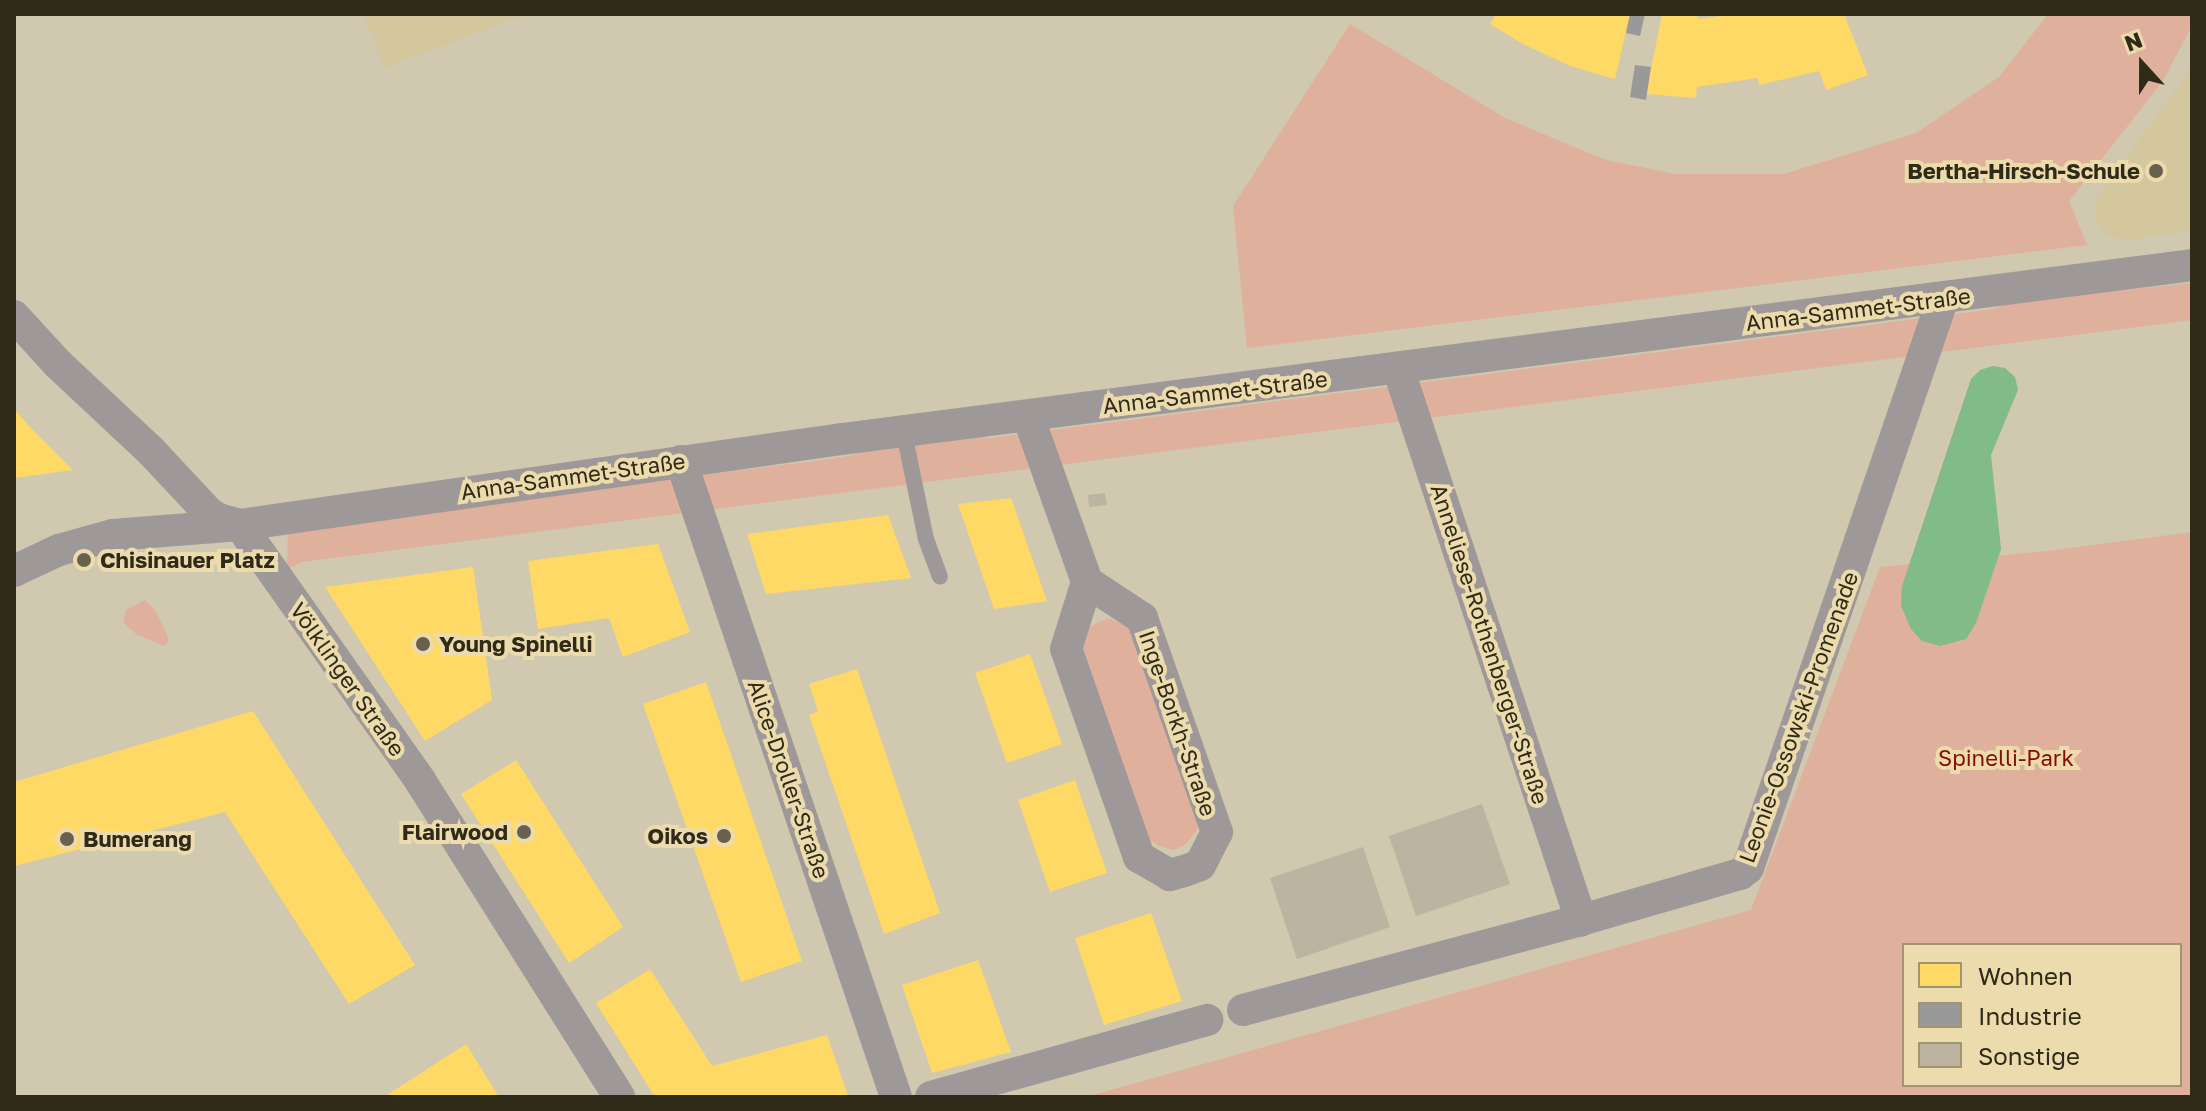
<!DOCTYPE html>
<meta charset="utf-8">
<style>
body{margin:0}
#map{position:relative;width:2206px;height:1111px;overflow:hidden;background:#d0c8af;font-family:"Golos Text",sans-serif}
div>[style]{position:absolute}
[style*='--x']{left:calc(var(--x)*1px);top:calc(var(--y)*1px);width:calc(var(--w)*1px);rotate:calc(var(--a)*1deg)}
.built>*{inset:0;background:#d4c69d}
.green>*{inset:0;background:#dfb09c}
.water>*{inset:0;background:#81bb87}
.homes>*{inset:0;background:#ffd966}
.industry>*{inset:0;background:#999}
.building>*{inset:0;background:#bdb3a1}
.service>*{height:16px;margin:-8px;padding:0 8px;transform-origin:8px;border-radius:8px;background:#9e9898}
.minor>*{height:32px;margin:-16px;padding:0 16px;transform-origin:16px;border-radius:16px;background:#9e9898}
.dots>*{width:22px;height:22px;translate:-50% -50%;box-sizing:border-box;border:4px solid #ebdbad;border-radius:50%}
span{translate:-50% -50%;white-space:nowrap;text-align:center;line-height:1.15;-webkit-text-stroke:8px #ebdbad;paint-order:stroke}
.poi-label{font-size:22px;color:#302a18;font-weight:700}
.right{translate:-100% -50%;text-align:right}
.left{translate:0 -50%;text-align:left}
.street-label{font-size:22px;color:#302a18}
.park-label{font-size:22px;color:#880c01}
.frame{position:absolute;inset:0;border:16px solid #302a18;pointer-events:none}
.legend{position:absolute;left:1902px;top:943px;width:280px;height:144px;box-sizing:border-box;background:#ebdbad;border:2px solid #a09471;margin:0;padding:10px 14px;list-style:none;font-size:24px;color:#302a18}
.legend li{display:flex;align-items:center;gap:16px;height:40px}
.legend b{width:40px;border:2px solid #a09471}
.north{position:absolute;left:2102px;top:24px;width:80px;height:80px;-webkit-text-stroke:6px #ebdbad;paint-order:stroke;rotate:339deg;font-size:22px;font-weight:700;line-height:32px;text-align:center;color:#302a18}
.north::after{content:'';display:block;margin:auto;width:28px;height:36px;background:#302a18;clip-path:polygon(50% 0,100% 100%,50% 72%,0 100%)}
</style>
<div id="map">
<div class="built">
<div style="clip-path:polygon(364px 14px,526px 14px,384px 68px)"></div>
<div style="clip-path:polygon(2192px 67px,2192px 231px,2125px 240px,2105px 234px,2096px 220px,2095px 201px)"></div>
</div>
<div class="green">
<div style="clip-path:polygon(2048px 14px,2192px 14px,2192px 26px,2162px 82px,2069px 201px,2087px 245px,1247px 348px,1233px 206px,1350px 24px,1505px 118px,1606px 160px,1676px 174px,1784px 174px,1916px 133px,1999px 77px)"></div>
<div style="clip-path:polygon(2192px 283px,2192px 320px,302px 562px,287px 569px,288px 528px,844px 457px,871px 449px,968px 436px,989px 438px,1993px 309px,2015px 301px)"></div>
<div style="clip-path:polygon(evenodd,2192px 532px,2192px 1097px,1086px 1097px,1751px 910px,1880px 567px,2048px 551px,2192px 532px,1904px 945px,2180px 945px,2180px 1085px,1904px 1085px,1904px 945px)"></div>
<div style="clip-path:polygon(145px 600px,155px 610px,166px 632px,169px 641px,164px 646px,136px 634px,123px 622px,126px 610px)"></div>
<div style="clip-path:polygon(1108px 618px,1129px 626px,1198px 817px,1197px 830px,1186px 844px,1174px 850px,1159px 846px,1145px 837px,1081px 652px,1089px 627px)"></div>
</div>
<div class="water">
<div style="clip-path:polygon(1993px 366px,2005px 368px,2015px 377px,2018px 390px,1991px 455px,2001px 549px,1976px 623px,1966px 639px,1940px 646px,1922px 641px,1911px 629px,1901px 606px,1902px 586px,1971px 379px,1980px 370px)"></div>
</div>
<div class="homes">
<div style="clip-path:polygon(1496px 14px,1630px 14px,1615px 79px,1570px 66px,1523px 44px,1490px 24px)"></div>
<div style="clip-path:polygon(1662px 14px,1698px 14px,1698px 19px,1735px 14px,1844px 14px,1868px 75px,1826px 90px,1819px 71px,1759px 85px,1758px 78px,1697px 87px,1696px 98px,1646px 94px)"></div>
<div style="clip-path:polygon(14px 409px,31px 428px,73px 470px,14px 478px)"></div>
<div style="clip-path:polygon(1011px 498px,1047px 601px,994px 609px,958px 504px)"></div>
<div style="clip-path:polygon(888px 515px,911px 578px,766px 594px,747px 534px)"></div>
<div style="clip-path:polygon(658px 544px,690px 632px,623px 657px,609px 618px,538px 629px,528px 561px)"></div>
<div style="clip-path:polygon(473px 567px,492px 700px,425px 741px,325px 587px)"></div>
<div style="clip-path:polygon(1030px 654px,1062px 744px,1007px 763px,975px 673px)"></div>
<div style="clip-path:polygon(857px 669px,940px 913px,884px 934px,809px 715px,818px 711px,809px 684px)"></div>
<div style="clip-path:polygon(706px 682px,802px 961px,741px 982px,643px 704px)"></div>
<div style="clip-path:polygon(253px 711px,415px 965px,349px 1004px,225px 812px,14px 866px,14px 782px)"></div>
<div style="clip-path:polygon(516px 760px,623px 927px,569px 963px,461px 794px)"></div>
<div style="clip-path:polygon(1075px 780px,1107px 873px,1050px 892px,1018px 800px)"></div>
<div style="clip-path:polygon(1151px 913px,1182px 1001px,1104px 1025px,1075px 938px)"></div>
<div style="clip-path:polygon(978px 960px,1011px 1052px,932px 1073px,902px 985px)"></div>
<div style="clip-path:polygon(650px 969px,712px 1066px,827px 1035px,848px 1096px,655px 1097px,596px 1003px)"></div>
<div style="clip-path:polygon(466px 1044px,499px 1097px,384px 1097px)"></div>
</div>
<div class="industry">
<div style="clip-path:polygon(1630px 14px,1645px 14px,1640px 36px,1626px 33px)"></div>
<div style="clip-path:polygon(1635px 65px,1651px 67px,1646px 100px,1630px 97px)"></div>
</div>
<div class="building">
<div style="clip-path:polygon(1105px 493px,1107px 505px,1089px 507px,1088px 495px)"></div>
<div style="clip-path:polygon(1482px 804px,1510px 884px,1416px 916px,1389px 836px)"></div>
<div style="clip-path:polygon(1363px 847px,1390px 927px,1297px 959px,1270px 878px)"></div>
</div>
<div class="service">
<div style="--x:904;--y:433;--w:108;--a:78.3"></div>
<div style="--x:926;--y:539;--w:40;--a:69.8"></div>
</div>
<div class="minor">
<div style="--x:14;--y:316;--w:65;--a:47.5"></div>
<div style="--x:58;--y:364;--w:127;--a:43.1"></div>
<div style="--x:151;--y:451;--w:83;--a:46.9"></div>
<div style="--x:208;--y:512;--w:12;--a:35"></div>
<div style="--x:218;--y:519;--w:23;--a:15"></div>
<div style="--x:240;--y:525;--w:314;--a:54.8"></div>
<div style="--x:421;--y:782;--w:372;--a:57.8"></div>
<div style="--x:1398;--y:368;--w:582;--a:71.66"></div>
<div style="--x:1028;--y:416;--w:176;--a:70.4"></div>
<div style="--x:1087;--y:582;--w:66;--a:33.2"></div>
<div style="--x:1142;--y:618;--w:227;--a:70.7"></div>
<div style="--x:1217;--y:832;--w:37;--a:117"></div>
<div style="--x:1200;--y:865;--w:17;--a:159"></div>
<div style="--x:1184;--y:871;--w:15;--a:164"></div>
<div style="--x:1170;--y:875;--w:36;--a:-150"></div>
<div style="--x:1139;--y:857;--w:220;--a:-109.3"></div>
<div style="--x:1066;--y:649;--w:70;--a:-72.6"></div>
<div style="--x:681;--y:461;--w:671;--a:71.32"></div>
<div style="--x:14;--y:571;--w:50;--a:-25"></div>
<div style="--x:59;--y:550;--w:56;--a:-15.5"></div>
<div style="--x:113;--y:535;--w:127;--a:-4.5"></div>
<div style="--x:240;--y:525;--w:608;--a:-8.13"></div>
<div style="--x:842;--y:439;--w:1361;--a:-7.34"></div>
<div style="--x:1243;--y:1010;--w:350;--a:-14.9"></div>
<div style="--x:1581;--y:920;--w:166;--a:-16.1"></div>
<div style="--x:1740;--y:874;--w:10;--a:-37"></div>
<div style="--x:1748;--y:868;--w:602;--a:-71.11"></div>
<div style="--x:931;--y:1097;--w:287;--a:-15.6"></div>
</div>
<div class="dots">
<div style="left:2156px;top:171px;background:#68614d"></div>
<div style="left:84px;top:560px;background:#68614d"></div>
<div style="left:423px;top:644px;background:#68614d"></div>
<div style="left:524px;top:832px;background:#68614d"></div>
<div style="left:724px;top:836px;background:#68614d"></div>
<div style="left:67px;top:839px;background:#68614d"></div>
</div>
<div class="poi-label">
<span class="right" style="left:2140px;top:171px">Bertha-Hirsch-Schule</span>
<span class="left" style="left:100px;top:560px">Chisinauer Platz</span>
<span class="left" style="left:439px;top:644px">Young Spinelli</span>
<span class="right" style="left:508px;top:832px">Flairwood</span>
<span class="right" style="left:708px;top:836px">Oikos</span>
<span class="left" style="left:83px;top:839px">Bumerang</span>
</div>
<div class="street-label">
<span style="left:1858px;top:309px;rotate:-7deg">Anna-Sammet-Straße</span>
<span style="left:1215px;top:392px;rotate:-7deg">Anna-Sammet-Straße</span>
<span style="left:573px;top:476px;rotate:-8deg">Anna-Sammet-Straße</span>
<span style="left:1490px;top:644px;rotate:72deg">Anneliese-Rothenberger-Straße</span>
<span style="left:348px;top:679px;rotate:55deg">Völklinger Straße</span>
<span style="left:1798px;top:717px;rotate:-70deg">Leonie-Ossowski-Promenade</span>
<span style="left:1178px;top:723px;rotate:71deg">Inge-Borkh-Straße</span>
<span style="left:789px;top:779px;rotate:71deg">Alice-Droller-Straße</span>
</div>
<div class="park-label">
<span style="left:2006px;top:758px">Spinelli-Park</span>
</div>
<div class="frame"></div>
<ul class="legend">
<li><b style="height:22px;background:#ffd966"></b>Wohnen</li>
<li><b style="height:22px;background:#999"></b>Industrie</li>
<li><b style="height:22px;background:#bdb3a1"></b>Sonstige</li>
</ul>
<div class="north">N</div>
</div>
